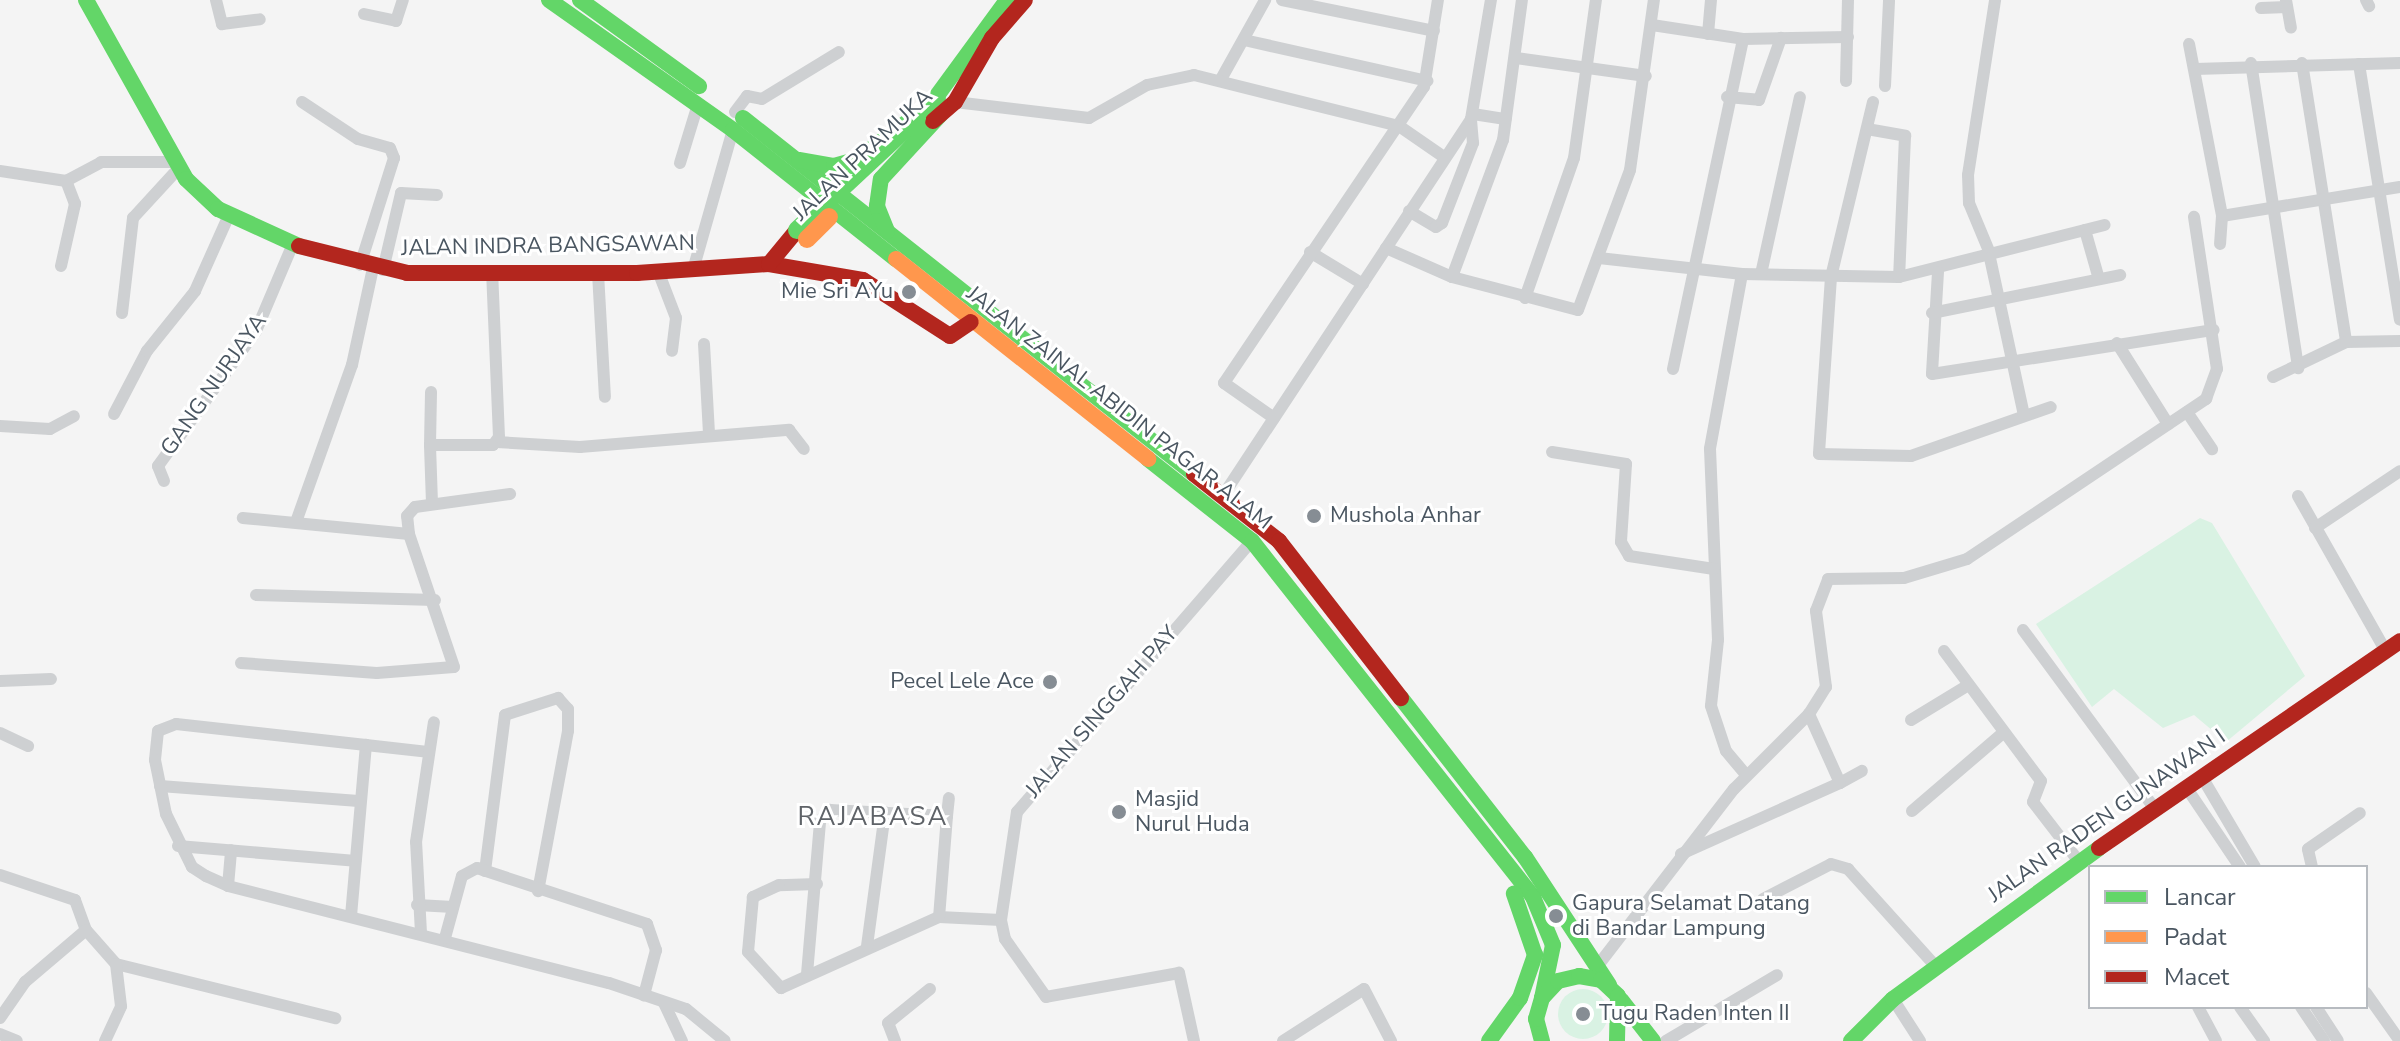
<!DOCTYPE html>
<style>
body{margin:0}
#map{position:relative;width:2400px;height:1041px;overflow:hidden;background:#f4f4f4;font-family:"Nunito Sans",sans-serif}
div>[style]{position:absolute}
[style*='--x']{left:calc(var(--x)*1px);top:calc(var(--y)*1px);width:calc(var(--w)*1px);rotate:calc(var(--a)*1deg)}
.green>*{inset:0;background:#d9f2e3}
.round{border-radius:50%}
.street>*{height:12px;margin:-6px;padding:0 6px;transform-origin:6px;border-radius:6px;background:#ced0d2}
.fast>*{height:16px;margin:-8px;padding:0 8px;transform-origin:8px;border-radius:8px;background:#63d668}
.slow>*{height:16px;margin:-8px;padding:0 8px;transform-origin:8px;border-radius:8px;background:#ff974d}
.jam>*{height:16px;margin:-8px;padding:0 8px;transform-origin:8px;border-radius:8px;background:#b3261e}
.fast-bridge>*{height:18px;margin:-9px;padding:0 9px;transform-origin:9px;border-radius:9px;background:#63d668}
.slow-bridge>*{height:18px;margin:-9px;padding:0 9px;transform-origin:9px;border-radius:9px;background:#ff974d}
.dots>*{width:22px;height:22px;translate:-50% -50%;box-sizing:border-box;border:4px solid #fff;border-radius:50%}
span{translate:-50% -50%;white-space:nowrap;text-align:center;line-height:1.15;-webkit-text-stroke:6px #fff;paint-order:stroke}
.street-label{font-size:22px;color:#4a5661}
.poi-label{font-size:22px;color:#4a5661}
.right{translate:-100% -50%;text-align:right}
.left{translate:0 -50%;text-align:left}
.quarter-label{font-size:26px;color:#5f6368;letter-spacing:2px}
.legend{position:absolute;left:2088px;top:865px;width:280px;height:144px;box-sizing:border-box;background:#fff;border:2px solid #b7bbc0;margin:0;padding:10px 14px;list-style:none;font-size:24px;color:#4a5661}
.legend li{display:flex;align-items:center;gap:16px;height:40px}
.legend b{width:40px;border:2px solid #b7bbc0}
</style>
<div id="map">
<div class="green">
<div style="clip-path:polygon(2200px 518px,2212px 523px,2305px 676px,2226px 742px,2194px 715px,2163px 728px,2114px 689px,2092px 707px,2036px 624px)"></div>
<div class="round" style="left:1558px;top:989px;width:50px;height:50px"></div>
</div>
<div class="street">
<div style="--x:216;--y:0;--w:25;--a:76"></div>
<div style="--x:222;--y:24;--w:38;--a:-7"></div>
<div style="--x:1282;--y:0;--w:155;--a:11.5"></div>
<div style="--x:2286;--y:0;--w:28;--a:80"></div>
<div style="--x:2366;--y:0;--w:7;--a:63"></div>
<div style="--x:2261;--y:8;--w:26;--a:-2"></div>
<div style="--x:364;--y:14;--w:33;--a:12"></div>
<div style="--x:396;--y:21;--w:22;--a:-72"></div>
<div style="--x:1652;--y:25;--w:92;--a:8.7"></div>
<div style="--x:1743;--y:39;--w:105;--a:-1.1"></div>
<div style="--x:1708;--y:34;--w:34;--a:-85"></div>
<div style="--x:1244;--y:40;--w:188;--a:12.6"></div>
<div style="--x:2189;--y:44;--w:175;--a:79.1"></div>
<div style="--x:2222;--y:216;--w:28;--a:94"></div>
<div style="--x:1516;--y:58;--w:131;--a:7.9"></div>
<div style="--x:2251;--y:63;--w:309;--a:81.2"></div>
<div style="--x:2302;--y:63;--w:282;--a:81"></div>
<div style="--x:2359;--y:64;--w:259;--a:80.9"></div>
<div style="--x:2195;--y:69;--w:205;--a:-1.7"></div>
<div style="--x:1220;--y:81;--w:93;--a:-60.9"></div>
<div style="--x:1846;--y:81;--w:81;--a:-88.6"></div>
<div style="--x:1885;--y:86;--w:86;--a:-87.3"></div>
<div style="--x:1727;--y:97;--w:32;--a:5"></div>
<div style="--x:1759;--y:100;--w:66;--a:-70.5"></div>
<div style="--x:302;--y:102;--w:67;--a:33.5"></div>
<div style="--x:358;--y:139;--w:33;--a:16"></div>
<div style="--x:390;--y:148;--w:11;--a:68"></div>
<div style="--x:394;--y:158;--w:112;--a:107.6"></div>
<div style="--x:955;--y:102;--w:135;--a:6.8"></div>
<div style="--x:1089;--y:118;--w:67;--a:-29.6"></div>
<div style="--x:1147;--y:85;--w:48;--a:-12"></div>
<div style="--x:1194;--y:75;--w:211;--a:14"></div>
<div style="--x:1399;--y:126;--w:55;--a:34.6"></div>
<div style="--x:1873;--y:102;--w:180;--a:103.5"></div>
<div style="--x:1831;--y:277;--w:177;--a:93.9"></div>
<div style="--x:1819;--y:454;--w:92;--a:1.2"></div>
<div style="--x:1911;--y:456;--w:148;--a:-19.3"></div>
<div style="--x:735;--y:112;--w:20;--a:-53"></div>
<div style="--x:747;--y:96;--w:15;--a:11"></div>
<div style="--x:762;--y:99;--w:90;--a:-31.4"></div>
<div style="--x:1473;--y:114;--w:33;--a:9"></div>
<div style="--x:1867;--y:129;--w:39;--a:10"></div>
<div style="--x:1905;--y:136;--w:141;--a:92.4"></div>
<div style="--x:680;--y:163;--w:62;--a:-73"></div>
<div style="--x:0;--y:171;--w:67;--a:8.6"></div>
<div style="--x:66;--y:181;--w:40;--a:-28"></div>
<div style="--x:101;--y:162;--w:72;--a:0"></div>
<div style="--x:1409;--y:211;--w:31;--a:31"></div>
<div style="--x:1436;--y:227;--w:7;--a:-34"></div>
<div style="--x:1442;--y:223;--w:86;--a:-68.8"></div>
<div style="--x:1473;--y:143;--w:24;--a:-95"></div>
<div style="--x:2222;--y:216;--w:180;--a:-9.3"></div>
<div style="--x:2085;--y:230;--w:51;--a:74.1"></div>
<div style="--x:1386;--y:248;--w:72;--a:23.7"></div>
<div style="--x:1452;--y:277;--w:130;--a:14.7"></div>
<div style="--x:1578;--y:310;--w:149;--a:-69.6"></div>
<div style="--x:1630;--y:170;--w:172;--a:-82"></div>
<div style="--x:1989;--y:251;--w:52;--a:-112.6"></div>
<div style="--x:1969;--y:203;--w:28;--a:-92"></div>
<div style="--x:1968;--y:175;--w:177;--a:-81.2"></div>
<div style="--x:1310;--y:252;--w:62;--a:31.1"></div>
<div style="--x:1599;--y:258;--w:144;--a:6.4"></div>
<div style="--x:1742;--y:274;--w:157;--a:1.1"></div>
<div style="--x:1899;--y:277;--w:212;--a:-14.2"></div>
<div style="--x:1990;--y:258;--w:161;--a:77.8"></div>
<div style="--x:61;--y:266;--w:64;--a:-77.3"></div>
<div style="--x:75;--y:204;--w:25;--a:-111"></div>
<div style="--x:383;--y:270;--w:79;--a:-76.8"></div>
<div style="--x:401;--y:193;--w:36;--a:3"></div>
<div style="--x:693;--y:270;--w:146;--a:-74.1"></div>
<div style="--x:658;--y:271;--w:50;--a:69"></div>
<div style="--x:676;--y:318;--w:33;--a:97"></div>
<div style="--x:1938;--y:272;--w:102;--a:93.4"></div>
<div style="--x:1932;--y:374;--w:285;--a:-8.9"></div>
<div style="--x:598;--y:273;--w:124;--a:86.8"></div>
<div style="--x:1742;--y:274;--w:178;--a:100.4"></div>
<div style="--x:1710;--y:449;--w:191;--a:87.6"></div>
<div style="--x:1718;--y:640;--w:66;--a:96.1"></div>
<div style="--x:1711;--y:706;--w:47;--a:71.6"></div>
<div style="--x:1726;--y:751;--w:31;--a:50"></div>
<div style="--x:1761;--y:274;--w:181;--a:-77.6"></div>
<div style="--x:1452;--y:277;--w:146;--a:-69.6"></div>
<div style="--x:1503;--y:140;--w:141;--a:-82.3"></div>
<div style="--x:1525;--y:298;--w:148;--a:-70.7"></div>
<div style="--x:1574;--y:158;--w:160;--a:-82.1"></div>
<div style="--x:122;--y:313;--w:96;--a:-83.4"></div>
<div style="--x:133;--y:218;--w:67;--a:-47.4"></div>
<div style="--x:1932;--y:313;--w:192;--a:-11.4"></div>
<div style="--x:2117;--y:343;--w:96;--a:57.8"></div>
<div style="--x:704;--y:344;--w:89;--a:86.8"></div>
<div style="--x:1673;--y:369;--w:337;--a:-78"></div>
<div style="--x:2273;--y:377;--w:81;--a:-25.6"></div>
<div style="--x:2346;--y:342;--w:54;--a:-1.1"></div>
<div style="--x:2187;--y:412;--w:45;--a:56"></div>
<div style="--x:114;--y:414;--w:71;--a:-62.4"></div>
<div style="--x:147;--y:351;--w:77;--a:-51.3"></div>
<div style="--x:195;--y:291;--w:83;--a:-65.9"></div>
<div style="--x:1274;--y:418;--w:61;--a:-145"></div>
<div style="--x:1224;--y:383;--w:357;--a:-56"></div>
<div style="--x:1424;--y:87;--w:88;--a:-80.9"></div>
<div style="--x:0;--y:426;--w:50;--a:3.4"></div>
<div style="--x:50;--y:429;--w:27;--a:-28"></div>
<div style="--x:497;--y:442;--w:83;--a:3.4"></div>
<div style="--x:580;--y:447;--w:210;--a:-4.7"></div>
<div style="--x:789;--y:430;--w:24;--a:52"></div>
<div style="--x:430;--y:445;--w:53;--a:-88.9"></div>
<div style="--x:1552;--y:452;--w:75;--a:9.2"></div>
<div style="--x:1626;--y:464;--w:78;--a:93.7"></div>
<div style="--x:1621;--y:542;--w:16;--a:60"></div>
<div style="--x:1629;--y:556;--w:86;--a:8.7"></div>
<div style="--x:164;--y:481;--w:16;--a:-112"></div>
<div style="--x:158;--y:466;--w:167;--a:-54"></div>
<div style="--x:256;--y:331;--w:95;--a:-67"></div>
<div style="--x:1224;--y:494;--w:449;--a:-56.6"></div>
<div style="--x:1471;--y:119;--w:121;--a:-80.5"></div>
<div style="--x:2298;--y:496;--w:177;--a:60.5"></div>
<div style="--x:432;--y:503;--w:58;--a:-92"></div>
<div style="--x:430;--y:445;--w:63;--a:0"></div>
<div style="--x:493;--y:445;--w:10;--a:-53"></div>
<div style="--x:499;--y:437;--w:164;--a:-92.4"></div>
<div style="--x:296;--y:522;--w:167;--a:-70.4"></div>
<div style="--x:352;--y:365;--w:99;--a:-77.8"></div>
<div style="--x:2315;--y:528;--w:102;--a:-33.8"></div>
<div style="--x:409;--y:534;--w:18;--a:-96"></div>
<div style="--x:407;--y:516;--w:12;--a:-48"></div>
<div style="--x:415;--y:507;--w:96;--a:-7.8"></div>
<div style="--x:256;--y:595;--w:179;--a:1.6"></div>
<div style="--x:2023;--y:630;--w:221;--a:53.6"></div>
<div style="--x:1944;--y:651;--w:162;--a:53.3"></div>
<div style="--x:2041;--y:781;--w:22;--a:111"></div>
<div style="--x:2033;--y:802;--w:78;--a:52.3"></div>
<div style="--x:241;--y:663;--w:136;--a:4.2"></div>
<div style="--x:377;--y:673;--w:77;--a:-4.5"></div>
<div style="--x:454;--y:667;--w:140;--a:-108.7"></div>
<div style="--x:409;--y:534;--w:167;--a:-174.5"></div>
<div style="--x:0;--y:681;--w:51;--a:-2.2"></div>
<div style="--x:1911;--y:720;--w:66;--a:-31.3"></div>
<div style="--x:0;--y:733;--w:31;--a:25"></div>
<div style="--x:366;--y:745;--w:62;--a:6.4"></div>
<div style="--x:2202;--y:777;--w:104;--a:59.5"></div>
<div style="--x:1840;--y:783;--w:25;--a:-29"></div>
<div style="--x:160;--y:786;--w:199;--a:4.3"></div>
<div style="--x:2186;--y:787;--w:97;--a:56"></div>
<div style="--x:1912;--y:811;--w:120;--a:-40.6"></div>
<div style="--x:947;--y:816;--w:18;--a:-84"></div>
<div style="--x:178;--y:846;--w:178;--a:4.8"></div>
<div style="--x:1681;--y:854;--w:174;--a:-24.1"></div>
<div style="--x:1840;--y:783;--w:76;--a:-114.2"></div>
<div style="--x:1809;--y:714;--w:32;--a:-58"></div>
<div style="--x:1826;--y:687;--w:77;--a:-97.5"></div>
<div style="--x:1816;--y:611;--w:34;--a:-69"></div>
<div style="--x:1828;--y:579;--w:76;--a:-0.8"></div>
<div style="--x:1904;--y:578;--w:66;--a:-16.8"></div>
<div style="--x:1967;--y:559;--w:288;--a:-33.8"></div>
<div style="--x:2206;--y:399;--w:32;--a:-70"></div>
<div style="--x:2217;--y:369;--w:154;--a:-98.6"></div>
<div style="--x:2312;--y:867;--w:18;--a:-103"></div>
<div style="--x:2308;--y:849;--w:63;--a:-34.7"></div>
<div style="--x:485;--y:871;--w:157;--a:-82.7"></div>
<div style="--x:505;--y:715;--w:56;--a:-17.8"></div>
<div style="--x:558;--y:698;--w:15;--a:48"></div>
<div style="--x:568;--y:709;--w:22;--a:90"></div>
<div style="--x:568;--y:731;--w:163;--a:100.6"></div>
<div style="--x:0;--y:875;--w:79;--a:18.4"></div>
<div style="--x:75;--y:900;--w:32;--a:70"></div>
<div style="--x:86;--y:930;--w:45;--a:48.6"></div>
<div style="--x:116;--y:964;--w:226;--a:13.9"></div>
<div style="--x:817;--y:884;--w:38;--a:178"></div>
<div style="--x:779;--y:885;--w:29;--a:155"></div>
<div style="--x:753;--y:897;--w:55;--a:95.2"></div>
<div style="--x:748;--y:952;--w:49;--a:47.5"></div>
<div style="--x:781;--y:988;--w:173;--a:-24.2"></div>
<div style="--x:939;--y:917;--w:62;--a:2.8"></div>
<div style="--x:228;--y:886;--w:36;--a:-85"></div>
<div style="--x:1763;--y:899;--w:76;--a:-27.2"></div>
<div style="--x:1831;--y:864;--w:18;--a:16"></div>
<div style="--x:1848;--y:869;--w:133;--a:48"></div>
<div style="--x:417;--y:905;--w:36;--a:3"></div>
<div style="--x:351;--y:916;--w:172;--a:-85"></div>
<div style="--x:366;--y:745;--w:191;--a:-173.7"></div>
<div style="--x:176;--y:724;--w:19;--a:159"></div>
<div style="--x:158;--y:731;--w:29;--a:96"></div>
<div style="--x:155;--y:760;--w:55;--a:78.5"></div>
<div style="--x:166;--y:814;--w:59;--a:63.9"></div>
<div style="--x:192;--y:867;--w:17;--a:33"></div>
<div style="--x:206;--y:876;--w:24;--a:24"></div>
<div style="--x:228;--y:886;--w:393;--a:14.3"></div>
<div style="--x:609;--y:983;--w:81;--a:18.7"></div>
<div style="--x:686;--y:1009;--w:50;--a:39.4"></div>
<div style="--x:421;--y:933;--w:91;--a:-93.1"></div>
<div style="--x:416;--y:842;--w:121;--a:-81.5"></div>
<div style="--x:445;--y:938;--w:64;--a:-74.7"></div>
<div style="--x:462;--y:876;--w:17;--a:-28"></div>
<div style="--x:477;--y:868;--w:179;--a:18.2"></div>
<div style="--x:647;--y:924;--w:28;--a:71"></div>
<div style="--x:656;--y:950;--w:47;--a:104.9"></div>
<div style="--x:867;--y:946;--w:135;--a:-82.3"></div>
<div style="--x:1596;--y:968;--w:226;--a:-52.4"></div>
<div style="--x:1734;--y:789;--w:106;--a:-45"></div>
<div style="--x:807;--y:974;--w:154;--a:-85.1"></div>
<div style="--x:820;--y:821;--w:15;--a:-48"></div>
<div style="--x:830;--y:810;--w:117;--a:2.9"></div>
<div style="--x:947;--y:816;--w:101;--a:94.5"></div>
<div style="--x:2366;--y:993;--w:59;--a:54.7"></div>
<div style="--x:1893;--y:999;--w:50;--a:57.3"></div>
<div style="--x:664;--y:1003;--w:42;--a:64.7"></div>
<div style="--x:2198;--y:1007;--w:38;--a:62"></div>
<div style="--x:2240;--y:1007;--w:42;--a:54.8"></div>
<div style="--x:2301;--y:1007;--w:41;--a:55.9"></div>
<div style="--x:2316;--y:1007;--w:40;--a:57.1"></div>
<div style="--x:0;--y:1018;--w:44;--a:-55.2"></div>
<div style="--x:25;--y:982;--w:80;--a:-40.4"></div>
<div style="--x:0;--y:1034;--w:18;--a:22"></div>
<div style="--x:105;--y:1041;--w:38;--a:-65"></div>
<div style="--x:121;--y:1006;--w:42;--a:-96.8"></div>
<div style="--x:895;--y:1041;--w:19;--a:-111"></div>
<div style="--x:888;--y:1023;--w:54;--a:-39"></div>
<div style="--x:1194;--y:1041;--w:70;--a:-102.4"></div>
<div style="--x:1179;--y:973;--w:135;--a:169.8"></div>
<div style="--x:1046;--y:997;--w:71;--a:-125.3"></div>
<div style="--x:1005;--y:939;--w:19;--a:-102"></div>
<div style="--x:1001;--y:920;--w:109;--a:-81.6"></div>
<div style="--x:1017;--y:812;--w:359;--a:-49.1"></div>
<div style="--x:1283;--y:1041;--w:96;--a:-32.7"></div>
<div style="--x:1364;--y:989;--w:59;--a:62.6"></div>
<div style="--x:1666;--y:1041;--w:129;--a:-30.7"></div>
</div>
<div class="fast">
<div style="--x:86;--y:0;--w:205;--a:60.8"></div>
<div style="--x:186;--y:179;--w:44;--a:43.2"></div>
<div style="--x:218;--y:209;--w:89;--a:24.6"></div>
<div style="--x:549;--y:0;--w:225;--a:35.2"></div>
<div style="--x:733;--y:130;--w:208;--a:38.4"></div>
<div style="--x:580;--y:0;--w:147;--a:35.9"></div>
<div style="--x:928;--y:108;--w:134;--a:-53.8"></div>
<div style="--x:743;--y:118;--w:575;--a:38.29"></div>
<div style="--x:799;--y:160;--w:36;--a:10"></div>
<div style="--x:834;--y:166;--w:25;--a:-16"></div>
<div style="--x:858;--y:159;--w:100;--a:-36.9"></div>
<div style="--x:887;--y:231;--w:27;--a:-112"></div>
<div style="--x:877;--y:206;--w:27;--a:-82"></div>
<div style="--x:881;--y:179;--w:88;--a:-47.3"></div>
<div style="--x:1148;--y:459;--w:132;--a:38.3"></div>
<div style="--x:1252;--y:541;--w:454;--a:51.7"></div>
<div style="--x:1533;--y:897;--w:52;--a:67.4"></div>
<div style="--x:1553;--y:945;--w:54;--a:101.7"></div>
<div style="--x:1401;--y:698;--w:202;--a:52.1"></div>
<div style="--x:1525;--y:857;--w:153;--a:56.7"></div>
<div style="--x:1621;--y:1000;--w:52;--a:52"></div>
<div style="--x:1489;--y:1041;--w:53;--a:-54.2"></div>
<div style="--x:1520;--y:998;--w:46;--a:-70.8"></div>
<div style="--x:1535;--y:955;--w:65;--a:-109"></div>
<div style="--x:1542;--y:1041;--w:23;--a:-105"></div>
<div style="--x:1536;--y:1019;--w:22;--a:-74"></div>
<div style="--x:1542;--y:998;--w:23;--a:-47"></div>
<div style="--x:1558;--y:981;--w:22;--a:-13"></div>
<div style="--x:1579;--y:976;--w:22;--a:10"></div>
<div style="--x:1601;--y:980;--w:23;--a:43"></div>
<div style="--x:1618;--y:996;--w:45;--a:91.3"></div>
<div style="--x:1851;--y:1041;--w:59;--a:-45"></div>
<div style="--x:1893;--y:999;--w:255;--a:-36.2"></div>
</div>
<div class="slow">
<div style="--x:896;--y:259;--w:322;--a:38.4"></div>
</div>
<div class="jam">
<div style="--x:933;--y:121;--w:29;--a:-41"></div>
<div style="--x:955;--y:102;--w:74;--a:-60"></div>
<div style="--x:992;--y:38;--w:50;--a:-49"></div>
<div style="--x:299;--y:246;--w:111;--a:14"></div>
<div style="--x:407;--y:273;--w:230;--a:0"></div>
<div style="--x:637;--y:273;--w:132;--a:-3.9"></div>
<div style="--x:769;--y:264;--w:95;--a:9.7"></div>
<div style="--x:863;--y:280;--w:103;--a:32.8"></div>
<div style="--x:950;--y:336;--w:25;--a:-34"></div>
<div style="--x:769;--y:264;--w:44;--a:-50.5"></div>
<div style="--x:1194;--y:474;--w:108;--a:38.2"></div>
<div style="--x:1279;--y:541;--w:199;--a:52.2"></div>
<div style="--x:2099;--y:848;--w:365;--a:-34.5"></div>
</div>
<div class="fast-bridge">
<div style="--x:797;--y:230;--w:164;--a:-43"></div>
</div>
<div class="slow-bridge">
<div style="--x:807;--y:239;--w:31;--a:-45"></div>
</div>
<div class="dots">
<div style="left:909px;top:292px;background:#868d94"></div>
<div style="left:1314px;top:516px;background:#868d94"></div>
<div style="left:1050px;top:682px;background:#868d94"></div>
<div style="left:1119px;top:812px;background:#868d94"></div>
<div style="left:1556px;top:916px;background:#868d94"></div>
<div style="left:1583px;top:1014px;background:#868d94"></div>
</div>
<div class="street-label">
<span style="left:863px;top:155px;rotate:-43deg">JALAN PRAMUKA</span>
<span style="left:548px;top:246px;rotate:-1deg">JALAN INDRA BANGSAWAN</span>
<span style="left:214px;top:385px;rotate:-55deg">GANG NURJAYA</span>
<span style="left:1119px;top:408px;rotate:38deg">JALAN ZAINAL ABIDIN PAGAR ALAM</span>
<span style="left:1102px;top:712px;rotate:-49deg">JALAN SINGGAH PAY</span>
<span style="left:2107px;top:816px;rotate:-35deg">JALAN RADEN GUNAWAN I</span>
</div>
<div class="poi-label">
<span class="right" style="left:893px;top:292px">Mie Sri AYu</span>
<span class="left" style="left:1330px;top:516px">Mushola Anhar</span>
<span class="right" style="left:1034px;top:682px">Pecel Lele Ace</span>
<span class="left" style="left:1135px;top:812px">Masjid<br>Nurul Huda</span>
<span class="left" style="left:1572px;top:916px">Gapura Selamat Datang<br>di Bandar Lampung</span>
<span class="left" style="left:1599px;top:1014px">Tugu Raden Inten II</span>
</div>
<div class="quarter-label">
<span style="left:873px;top:817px">RAJABASA</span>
</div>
<ul class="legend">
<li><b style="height:10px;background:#63d668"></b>Lancar</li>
<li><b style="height:10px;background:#ff974d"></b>Padat</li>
<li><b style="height:10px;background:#b3261e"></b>Macet</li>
</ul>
</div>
